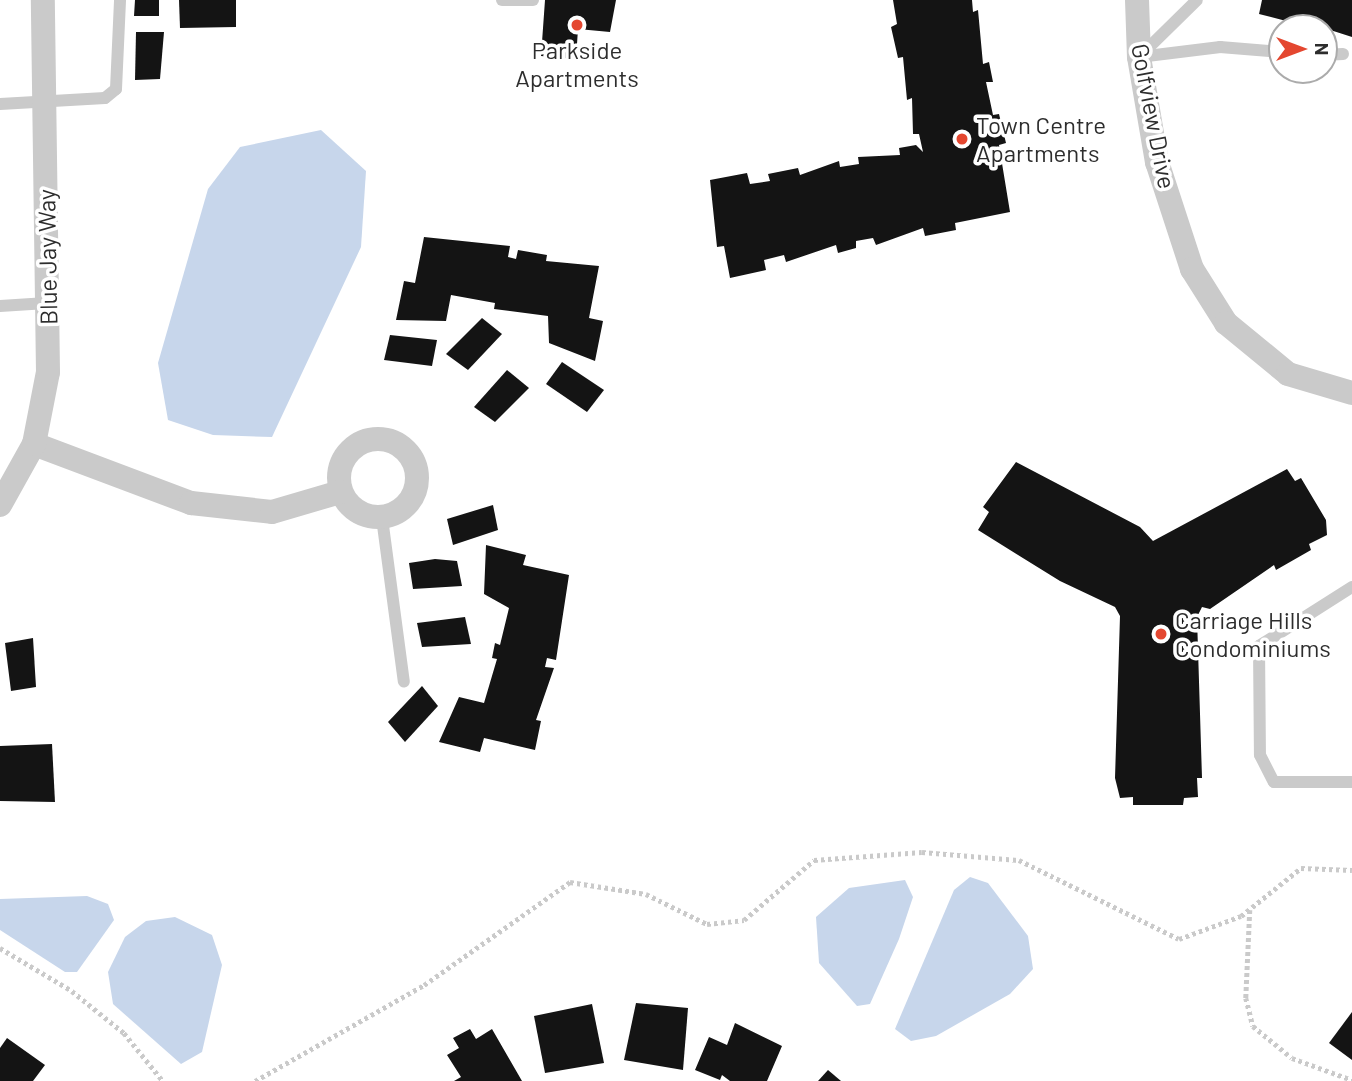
<!DOCTYPE html>
<style>
body{margin:0}
#map{position:relative;width:1352px;height:1081px;overflow:hidden;background:#fff;font-family:Barlow,sans-serif}
div>[style]{position:absolute}
[style*='--x']{left:calc(var(--x)*1px);top:calc(var(--y)*1px);width:calc(var(--w)*1px);rotate:calc(var(--a)*1deg)}
.water>*{inset:0;background:#c7d6eb}
.building>*{inset:0;background:#141414}
.path>*{height:4.5px;margin-top:-2.25px;transform-origin:0;background:repeating-linear-gradient(90deg,#cacaca 0 3.5px,transparent 0 7px)}
.lane>*{height:12px;margin:-6px;padding:0 6px;transform-origin:6px;border-radius:6px;background:#cacaca}
.street>*{height:24px;margin:-12px;padding:0 12px;transform-origin:12px;border-radius:12px;background:#cacaca}
.street>.ring{margin:-12px;padding:0;box-sizing:content-box;background:none;border:24px solid #cacaca;border-radius:50%}
.dots>*{width:19px;height:19px;translate:-50% -50%;box-sizing:border-box;border:4px solid #fff;border-radius:50%}
span{translate:-50% -50%;white-space:nowrap;text-align:center;line-height:1.15;-webkit-text-stroke:7px #fff;paint-order:stroke}
.poi-label{font-size:24px;color:#2d2d2d}
.left{translate:0 -50%;text-align:left}
.street-label{font-size:24px;color:#2d2d2d}
.north{position:absolute;left:1268px;top:14px;width:70px;height:70px;box-sizing:border-box;background:#fff;border:2px solid #ababab;border-radius:50%;rotate:90deg;font-size:19px;font-weight:700;line-height:28px;text-align:center;color:#2d2d2d}
.north::after{content:'';display:block;margin:auto;width:24px;height:32px;background:#e44730;clip-path:polygon(50% 0,100% 100%,50% 72%,0 100%)}
</style>
<div id="map">
<div class="water">
<div style="clip-path:polygon(321px 130px,366px 171px,361px 247px,272px 437px,213px 435px,168px 420px,158px 363px,208px 189px,240px 147px)"></div>
<div style="clip-path:polygon(970px 877px,988px 883px,1028px 936px,1033px 969px,1010px 994px,936px 1036px,911px 1041px,895px 1029px,954px 890px)"></div>
<div style="clip-path:polygon(905px 880px,913px 897px,899px 939px,870px 1004px,857px 1006px,819px 963px,816px 917px,849px 888px)"></div>
<div style="clip-path:polygon(87px 896px,108px 904px,114px 920px,77px 972px,65px 972px,0 930px,0 899px)"></div>
<div style="clip-path:polygon(175px 917px,212px 935px,222px 965px,202px 1052px,181px 1064px,113px 1004px,108px 972px,125px 937px,146px 921px)"></div>
</div>
<div class="building">
<div style="clip-path:polygon(135px 0,159px 0,159px 16px,134px 16px)"></div>
<div style="clip-path:polygon(179px 0,236px 0,236px 27px,180px 28px)"></div>
<div style="clip-path:polygon(545px 0,616px 0,610px 32px,578px 29px,576px 59px,541px 56px)"></div>
<div style="clip-path:polygon(893px 0,972px 0,973px 12px,978px 10px,983px 64px,989px 62px,993px 82px,986px 82px,993px 115px,999px 114px,1006px 143px,999px 145px,1010px 212px,955px 223px,956px 230px,925px 236px,923px 228px,876px 245px,873px 238px,856px 241px,856px 248px,838px 253px,836px 245px,786px 262px,784px 255px,764px 260px,766px 270px,730px 278px,724px 246px,717px 247px,710px 180px,747px 173px,750px 184px,770px 181px,768px 174px,798px 168px,800px 175px,839px 161px,840px 167px,859px 164px,858px 157px,900px 155px,899px 148px,916px 145px,923px 152px,919px 134px,913px 134px,912px 98px,907px 100px,903px 57px,898px 58px,891px 27px,897px 24px)"></div>
<div style="clip-path:polygon(1262px 0,1352px 0,1352px 37px,1324px 28px,1288px 28px,1290px 22px,1259px 14px)"></div>
<div style="clip-path:polygon(136px 32px,164px 32px,160px 79px,135px 80px)"></div>
<div style="clip-path:polygon(424px 237px,510px 246px,508px 257px,516px 259px,518px 250px,547px 255px,546px 261px,599px 266px,589px 318px,603px 321px,595px 361px,549px 343px,548px 316px,494px 309px,495px 303px,451px 295px,446px 321px,396px 320px,404px 281px,415px 283px)"></div>
<div style="clip-path:polygon(482px 318px,502px 334px,468px 370px,446px 354px)"></div>
<div style="clip-path:polygon(390px 335px,437px 340px,432px 366px,384px 360px)"></div>
<div style="clip-path:polygon(562px 362px,604px 390px,587px 412px,546px 384px)"></div>
<div style="clip-path:polygon(507px 370px,529px 388px,495px 422px,474px 407px)"></div>
<div style="clip-path:polygon(1016px 462px,1140px 527px,1153px 541px,1287px 469px,1295px 481px,1301px 478px,1326px 520px,1327px 535px,1309px 544px,1311px 550px,1276px 570px,1274px 565px,1210px 609px,1202px 607px,1197px 617px,1202px 778px,1197px 778px,1198px 797px,1184px 798px,1183px 805px,1133px 805px,1133px 797px,1120px 798px,1115px 778px,1120px 616px,1115px 607px,1060px 581px,978px 530px,989px 512px,983px 507px)"></div>
<div style="clip-path:polygon(493px 505px,498px 530px,453px 545px,447px 519px)"></div>
<div style="clip-path:polygon(486px 545px,526px 555px,523px 565px,569px 575px,556px 660px,547px 658px,545px 667px,554px 668px,536px 720px,541px 721px,535px 750px,484px 738px,480px 752px,439px 742px,459px 697px,484px 703px,497px 659px,492px 658px,495px 643px,500px 645px,509px 608px,484px 594px)"></div>
<div style="clip-path:polygon(435px 559px,457px 561px,462px 586px,413px 589px,409px 563px)"></div>
<div style="clip-path:polygon(465px 617px,471px 644px,422px 647px,417px 623px)"></div>
<div style="clip-path:polygon(33px 638px,36px 687px,11px 691px,5px 643px)"></div>
<div style="clip-path:polygon(422px 686px,438px 706px,405px 742px,388px 722px)"></div>
<div style="clip-path:polygon(52px 744px,55px 802px,0 801px,0 746px)"></div>
<div style="clip-path:polygon(636px 1003px,688px 1008px,683px 1070px,624px 1060px)"></div>
<div style="clip-path:polygon(592px 1004px,604px 1063px,545px 1073px,534px 1016px)"></div>
<div style="clip-path:polygon(1352px 1012px,1352px 1060px,1329px 1043px)"></div>
<div style="clip-path:polygon(735px 1023px,782px 1046px,767px 1081px,730px 1081px,722px 1075px,720px 1080px,695px 1070px,709px 1037px,727px 1045px)"></div>
<div style="clip-path:polygon(470px 1029px,476px 1039px,492px 1029px,522px 1081px,454px 1081px,461px 1077px,447px 1055px,459px 1048px,453px 1038px)"></div>
<div style="clip-path:polygon(7px 1038px,45px 1065px,33px 1081px,0 1081px,0 1048px)"></div>
<div style="clip-path:polygon(828px 1070px,841px 1081px,818px 1081px)"></div>
</div>
<div class="path">
<div style="--x:1250;--y:910;--w:88;--a:92.6"></div>
<div style="--x:1246;--y:998;--w:29;--a:76"></div>
<div style="--x:1253;--y:1026;--w:50;--a:39.4"></div>
<div style="--x:1292;--y:1058;--w:64;--a:20.1"></div>
<div style="--x:0;--y:948;--w:84;--a:30.8"></div>
<div style="--x:72;--y:991;--w:67;--a:38.9"></div>
<div style="--x:124;--y:1033;--w:62;--a:50.9"></div>
<div style="--x:255;--y:1081;--w:194;--a:-29.6"></div>
<div style="--x:424;--y:985;--w:179;--a:-35.2"></div>
<div style="--x:570;--y:882;--w:77;--a:9"></div>
<div style="--x:646;--y:894;--w:68;--a:26.2"></div>
<div style="--x:707;--y:924;--w:37;--a:-6"></div>
<div style="--x:744;--y:920;--w:92;--a:-40.6"></div>
<div style="--x:814;--y:860;--w:108;--a:-4.2"></div>
<div style="--x:922;--y:852;--w:97;--a:4.7"></div>
<div style="--x:1019;--y:860;--w:178;--a:26.3"></div>
<div style="--x:1179;--y:939;--w:66;--a:-20.4"></div>
<div style="--x:1241;--y:916;--w:77;--a:-38.7"></div>
<div style="--x:1301;--y:868;--w:51;--a:2.2"></div>
</div>
<div class="lane">
<div style="--x:502;--y:0;--w:31;--a:0"></div>
<div style="--x:1324;--y:55;--w:19;--a:-3"></div>
<div style="--x:1139;--y:57;--w:82;--a:-7"></div>
<div style="--x:1220;--y:47;--w:62;--a:4.6"></div>
<div style="--x:1139;--y:57;--w:81;--a:-44.5"></div>
<div style="--x:0;--y:104;--w:105;--a:-3.3"></div>
<div style="--x:105;--y:98;--w:14;--a:-39"></div>
<div style="--x:116;--y:89;--w:89;--a:-87.4"></div>
<div style="--x:0;--y:306;--w:47;--a:-3.7"></div>
<div style="--x:382;--y:518;--w:165;--a:82.4"></div>
<div style="--x:1352;--y:587;--w:110;--a:147.6"></div>
<div style="--x:1259;--y:646;--w:109;--a:89.5"></div>
<div style="--x:1260;--y:755;--w:30;--a:63"></div>
<div style="--x:1274;--y:782;--w:78;--a:0"></div>
</div>
<div class="street">
<div style="--x:1137;--y:0;--w:57;--a:88"></div>
<div style="--x:1139;--y:57;--w:107;--a:80.3"></div>
<div style="--x:1157;--y:162;--w:113;--a:71.9"></div>
<div style="--x:1192;--y:269;--w:64;--a:57.8"></div>
<div style="--x:1226;--y:323;--w:80;--a:39.4"></div>
<div style="--x:1288;--y:374;--w:67;--a:16.5"></div>
<div class="ring" style="left:339px;top:439px;width:54px;height:54px"></div>
<div style="--x:34;--y:444;--w:168;--a:20.6"></div>
<div style="--x:191;--y:503;--w:81;--a:6.3"></div>
<div style="--x:272;--y:512;--w:71;--a:-16.4"></div>
<div style="--x:0;--y:505;--w:70;--a:-60.9"></div>
<div style="--x:34;--y:444;--w:73;--a:-79"></div>
<div style="--x:48;--y:372;--w:372;--a:-90.8"></div>
</div>
<div class="dots">
<div style="left:577px;top:25px;background:#e44730"></div>
<div style="left:962px;top:139px;background:#e44730"></div>
<div style="left:1161px;top:634px;background:#e44730"></div>
</div>
<div class="poi-label">
<span style="left:577px;top:64px">Parkside<br>Apartments</span>
<span class="left" style="left:976px;top:139px">Town Centre<br>Apartments</span>
<span class="left" style="left:1175px;top:634px">Carriage Hills<br>Condominiums</span>
</div>
<div class="street-label">
<span style="left:1154px;top:116px;rotate:79deg">Golfview Drive</span>
<span style="left:47px;top:257px;rotate:-91deg">Blue Jay Way</span>
</div>
<div class="north">N</div>
</div>
